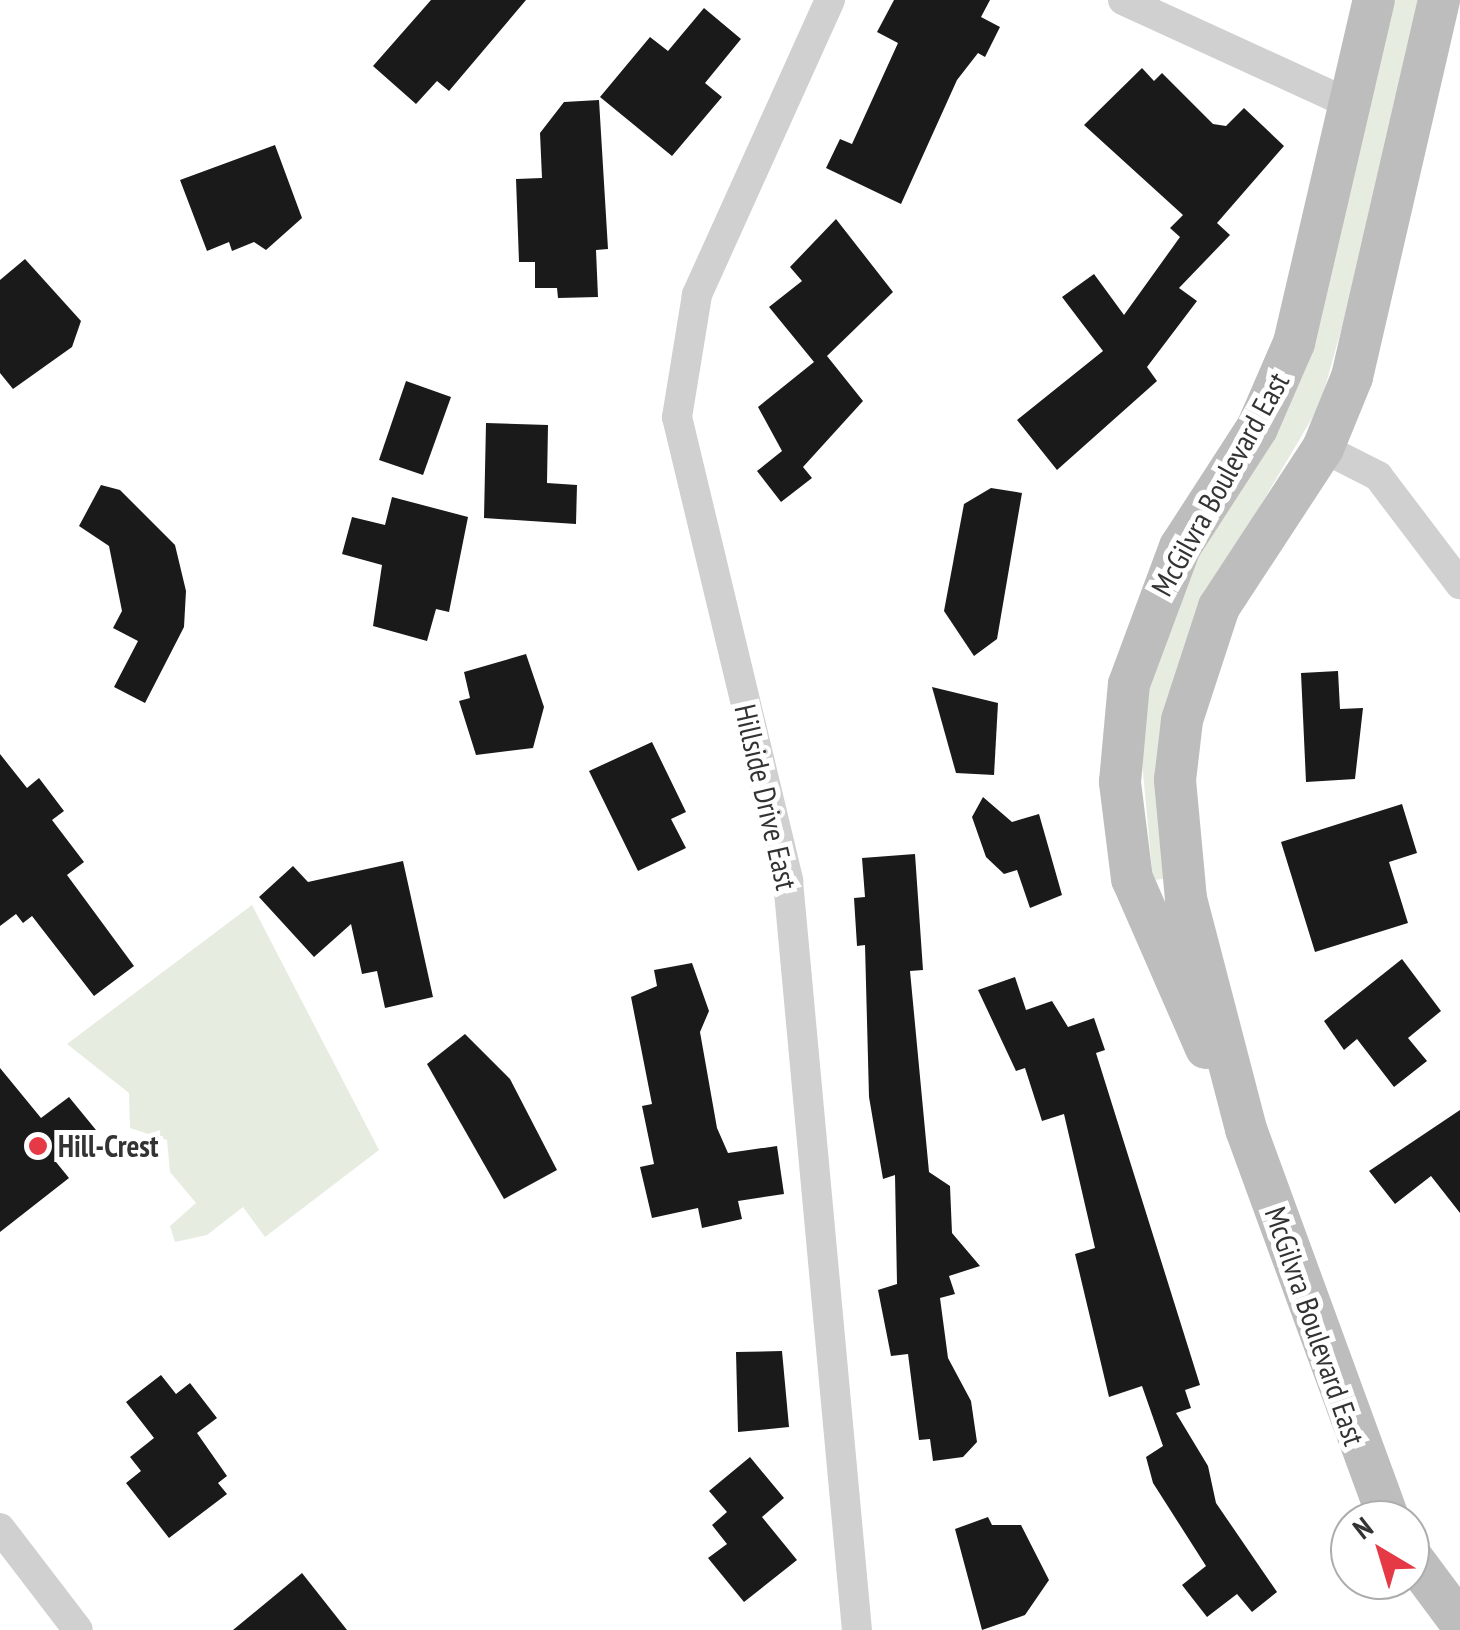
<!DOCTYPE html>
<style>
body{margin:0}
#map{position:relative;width:1460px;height:1630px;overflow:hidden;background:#fff;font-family:"PT Sans Narrow",sans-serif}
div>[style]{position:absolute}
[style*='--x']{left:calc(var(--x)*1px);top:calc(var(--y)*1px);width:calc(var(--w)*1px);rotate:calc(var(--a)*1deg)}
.green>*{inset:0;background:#e6ecdf}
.building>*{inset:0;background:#1a1a1a}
.street>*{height:30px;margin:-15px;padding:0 15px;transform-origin:15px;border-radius:15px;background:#d0d0d0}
.secondary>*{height:42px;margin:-21px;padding:0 21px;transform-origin:21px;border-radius:21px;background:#bdbdbd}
.dots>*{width:28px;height:28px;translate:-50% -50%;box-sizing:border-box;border:5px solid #fff;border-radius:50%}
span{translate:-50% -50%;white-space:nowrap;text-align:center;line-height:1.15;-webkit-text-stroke:10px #fff;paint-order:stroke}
.street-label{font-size:30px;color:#333}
.poi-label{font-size:30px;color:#333;font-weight:700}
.left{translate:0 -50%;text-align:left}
.north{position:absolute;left:1330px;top:1500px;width:100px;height:100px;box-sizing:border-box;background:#fff;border:2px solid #adadad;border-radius:50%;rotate:322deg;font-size:28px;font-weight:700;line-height:40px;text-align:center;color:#333}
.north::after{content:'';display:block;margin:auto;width:35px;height:45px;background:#e63946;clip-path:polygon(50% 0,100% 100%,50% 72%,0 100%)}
</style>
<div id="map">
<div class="green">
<div style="clip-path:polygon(1391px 0,1421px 0,1363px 252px,1320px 405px,1212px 587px,1163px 879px,1153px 880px,1139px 730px,1168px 614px,1217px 521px)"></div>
<div style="clip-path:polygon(252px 905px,379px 1150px,265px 1237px,243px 1207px,207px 1235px,175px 1242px,170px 1226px,196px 1203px,170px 1172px,167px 1140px,130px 1128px,129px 1093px,67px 1044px)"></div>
</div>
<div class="building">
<div style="clip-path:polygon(431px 0,526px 0,449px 91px,437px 81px,416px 104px,373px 66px)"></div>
<div style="clip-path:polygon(894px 0,990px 0,981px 17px,1000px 27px,985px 57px,978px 53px,957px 80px,901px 204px,826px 168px,840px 139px,852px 144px,898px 43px,877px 32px)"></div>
<div style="clip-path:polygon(704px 8px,741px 39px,705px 83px,722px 97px,672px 156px,600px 97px,650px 37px,668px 51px)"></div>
<div style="clip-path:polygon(1142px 68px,1154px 81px,1162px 73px,1213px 124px,1226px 126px,1244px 108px,1284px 146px,1217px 223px,1230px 235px,1179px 288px,1197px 301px,1147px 367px,1157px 381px,1057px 470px,1017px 420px,1103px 351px,1062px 297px,1094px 274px,1124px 315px,1180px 237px,1170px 228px,1183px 215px,1084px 125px)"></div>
<div style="clip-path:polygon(599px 100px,608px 249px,596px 250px,598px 297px,558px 298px,557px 288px,535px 288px,535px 262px,519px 262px,516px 179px,542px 178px,540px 133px,564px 102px)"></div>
<div style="clip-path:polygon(275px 145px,302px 218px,266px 250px,254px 242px,232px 251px,229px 242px,207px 251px,180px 180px)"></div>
<div style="clip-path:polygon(836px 219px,893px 292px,827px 356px,863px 401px,803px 467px,812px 478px,781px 502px,757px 471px,782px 451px,758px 407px,814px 362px,769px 307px,802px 281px,790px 267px)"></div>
<div style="clip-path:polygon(25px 259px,81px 321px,72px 347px,13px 389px,0 373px,0 280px)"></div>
<div style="clip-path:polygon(406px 381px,451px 397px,423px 475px,379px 460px)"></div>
<div style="clip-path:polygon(486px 423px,548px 425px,547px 483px,577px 485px,576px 524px,484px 518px)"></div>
<div style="clip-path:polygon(101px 485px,120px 490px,175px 545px,186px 591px,184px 627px,145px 703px,114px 687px,138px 641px,113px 628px,122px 611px,109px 546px,79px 526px)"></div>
<div style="clip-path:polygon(991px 488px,1022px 493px,997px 639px,974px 656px,944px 611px,964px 504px)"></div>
<div style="clip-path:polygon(392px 497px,468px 517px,449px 612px,436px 609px,427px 641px,373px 626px,382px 565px,342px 554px,352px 517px,385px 525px)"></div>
<div style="clip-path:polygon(526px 654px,544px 707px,533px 748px,476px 755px,459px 701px,470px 698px,464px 672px)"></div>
<div style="clip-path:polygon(1338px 671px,1340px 709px,1363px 708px,1355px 779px,1306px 782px,1301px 673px)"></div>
<div style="clip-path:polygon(932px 687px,998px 703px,994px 775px,956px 773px)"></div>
<div style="clip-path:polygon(652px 742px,686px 812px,671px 819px,686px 848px,638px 871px,589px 771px)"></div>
<div style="clip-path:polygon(0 754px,27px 788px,39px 778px,64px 811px,52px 820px,84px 862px,67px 875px,134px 966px,94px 996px,32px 916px,23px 923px,16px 914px,0 926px)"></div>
<div style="clip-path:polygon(983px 797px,1012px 822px,1039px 814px,1062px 895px,1030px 908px,1017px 870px,1004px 874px,986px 857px,972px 817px)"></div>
<div style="clip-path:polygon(1402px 804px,1417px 853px,1389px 862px,1408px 923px,1315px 952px,1281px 842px)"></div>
<div style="clip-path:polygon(915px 854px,923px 970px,910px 971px,929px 1172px,950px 1186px,952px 1233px,980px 1266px,949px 1276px,955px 1294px,940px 1298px,948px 1358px,971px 1401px,977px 1442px,963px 1457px,933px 1461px,930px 1439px,919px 1440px,908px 1354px,891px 1356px,878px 1290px,897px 1284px,895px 1175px,883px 1179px,869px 1097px,865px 945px,857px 946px,854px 898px,865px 897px,862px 858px)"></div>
<div style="clip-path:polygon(403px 861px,433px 997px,385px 1008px,377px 971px,362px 974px,351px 924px,314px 957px,259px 897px,293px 866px,308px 882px)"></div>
<div style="clip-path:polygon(1402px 959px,1441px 1011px,1408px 1038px,1427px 1061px,1394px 1087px,1357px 1039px,1344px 1050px,1324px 1021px)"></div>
<div style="clip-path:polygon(692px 963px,709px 1011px,700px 1032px,717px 1128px,728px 1153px,777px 1146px,784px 1194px,738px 1201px,742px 1219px,702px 1228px,698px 1208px,652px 1218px,640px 1167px,654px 1164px,642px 1106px,652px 1104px,631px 997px,657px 986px,654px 970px)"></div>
<div style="clip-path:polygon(1015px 977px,1026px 1010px,1052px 1001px,1068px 1027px,1094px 1018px,1105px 1050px,1096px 1053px,1200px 1385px,1185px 1390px,1191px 1408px,1176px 1413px,1208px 1466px,1216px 1503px,1277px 1592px,1252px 1612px,1237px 1594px,1207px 1617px,1182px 1585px,1206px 1566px,1153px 1483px,1146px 1457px,1163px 1446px,1142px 1386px,1109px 1397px,1075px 1254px,1095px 1248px,1064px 1114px,1042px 1121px,1025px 1068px,1016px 1071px,978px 990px)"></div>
<div style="clip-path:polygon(465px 1034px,510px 1079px,557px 1170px,504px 1199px,427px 1064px)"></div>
<div style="clip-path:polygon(0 1068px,41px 1118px,69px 1097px,96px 1130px,56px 1162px,69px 1178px,0 1232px)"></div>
<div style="clip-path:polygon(1460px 1110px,1460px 1213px,1431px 1176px,1395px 1204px,1369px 1171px)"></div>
<div style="clip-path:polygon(782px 1351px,789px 1427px,738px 1432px,736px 1352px)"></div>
<div style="clip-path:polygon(161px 1375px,176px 1394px,190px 1383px,217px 1418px,197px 1433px,227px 1476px,218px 1483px,227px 1494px,169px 1538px,126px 1483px,141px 1471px,130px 1457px,154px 1438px,126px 1402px)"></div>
<div style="clip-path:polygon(750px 1457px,784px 1498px,762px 1517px,797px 1560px,744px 1602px,708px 1558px,727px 1544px,712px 1525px,727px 1512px,709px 1491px)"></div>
<div style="clip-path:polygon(988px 1517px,992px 1525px,1021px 1525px,1049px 1580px,1025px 1615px,982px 1630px,955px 1529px)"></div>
<div style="clip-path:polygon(302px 1573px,347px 1630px,233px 1630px)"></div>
</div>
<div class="street">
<div style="--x:830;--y:0;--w:324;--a:114.3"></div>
<div style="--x:697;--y:295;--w:124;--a:99.3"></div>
<div style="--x:677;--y:417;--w:477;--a:76.5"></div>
<div style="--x:788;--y:881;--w:752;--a:84.74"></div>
<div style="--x:1123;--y:0;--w:250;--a:24.6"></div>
<div style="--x:1323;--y:448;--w:62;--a:27"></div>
<div style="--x:1378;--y:476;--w:136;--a:52.8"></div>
<div style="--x:0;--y:1528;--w:128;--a:52.6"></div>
</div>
<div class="secondary">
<div style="--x:1206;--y:1048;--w:184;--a:-113.6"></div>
<div style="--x:1132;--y:879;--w:98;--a:-97.1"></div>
<div style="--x:1120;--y:782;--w:98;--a:-84.8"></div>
<div style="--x:1129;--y:684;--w:146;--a:-69.6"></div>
<div style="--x:1180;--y:547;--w:142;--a:-57.1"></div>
<div style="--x:1257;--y:428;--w:93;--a:-66.5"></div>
<div style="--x:1294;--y:343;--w:352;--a:-76.9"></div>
<div style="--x:1389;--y:1520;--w:416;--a:-110.1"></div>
<div style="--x:1246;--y:1129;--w:238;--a:-104.6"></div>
<div style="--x:1186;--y:899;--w:120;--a:-95.3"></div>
<div style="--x:1175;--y:780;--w:60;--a:-83.3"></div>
<div style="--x:1182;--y:720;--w:119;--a:-71.9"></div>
<div style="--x:1219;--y:607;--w:190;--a:-56.8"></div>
<div style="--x:1323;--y:448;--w:77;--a:-67.8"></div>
<div style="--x:1352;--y:377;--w:387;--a:-77"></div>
<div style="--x:1410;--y:1555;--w:84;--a:53.3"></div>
</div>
<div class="dots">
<div style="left:38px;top:1146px;background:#e63946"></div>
</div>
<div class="street-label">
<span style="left:1220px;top:484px;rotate:-61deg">McGilvra Boulevard East</span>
<span style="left:766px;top:797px;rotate:77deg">Hillside Drive East</span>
<span style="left:1315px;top:1326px;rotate:71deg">McGilvra Boulevard East</span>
</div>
<div class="poi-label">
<span class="left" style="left:58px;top:1146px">Hill-Crest</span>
</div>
<div class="north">N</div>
</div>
